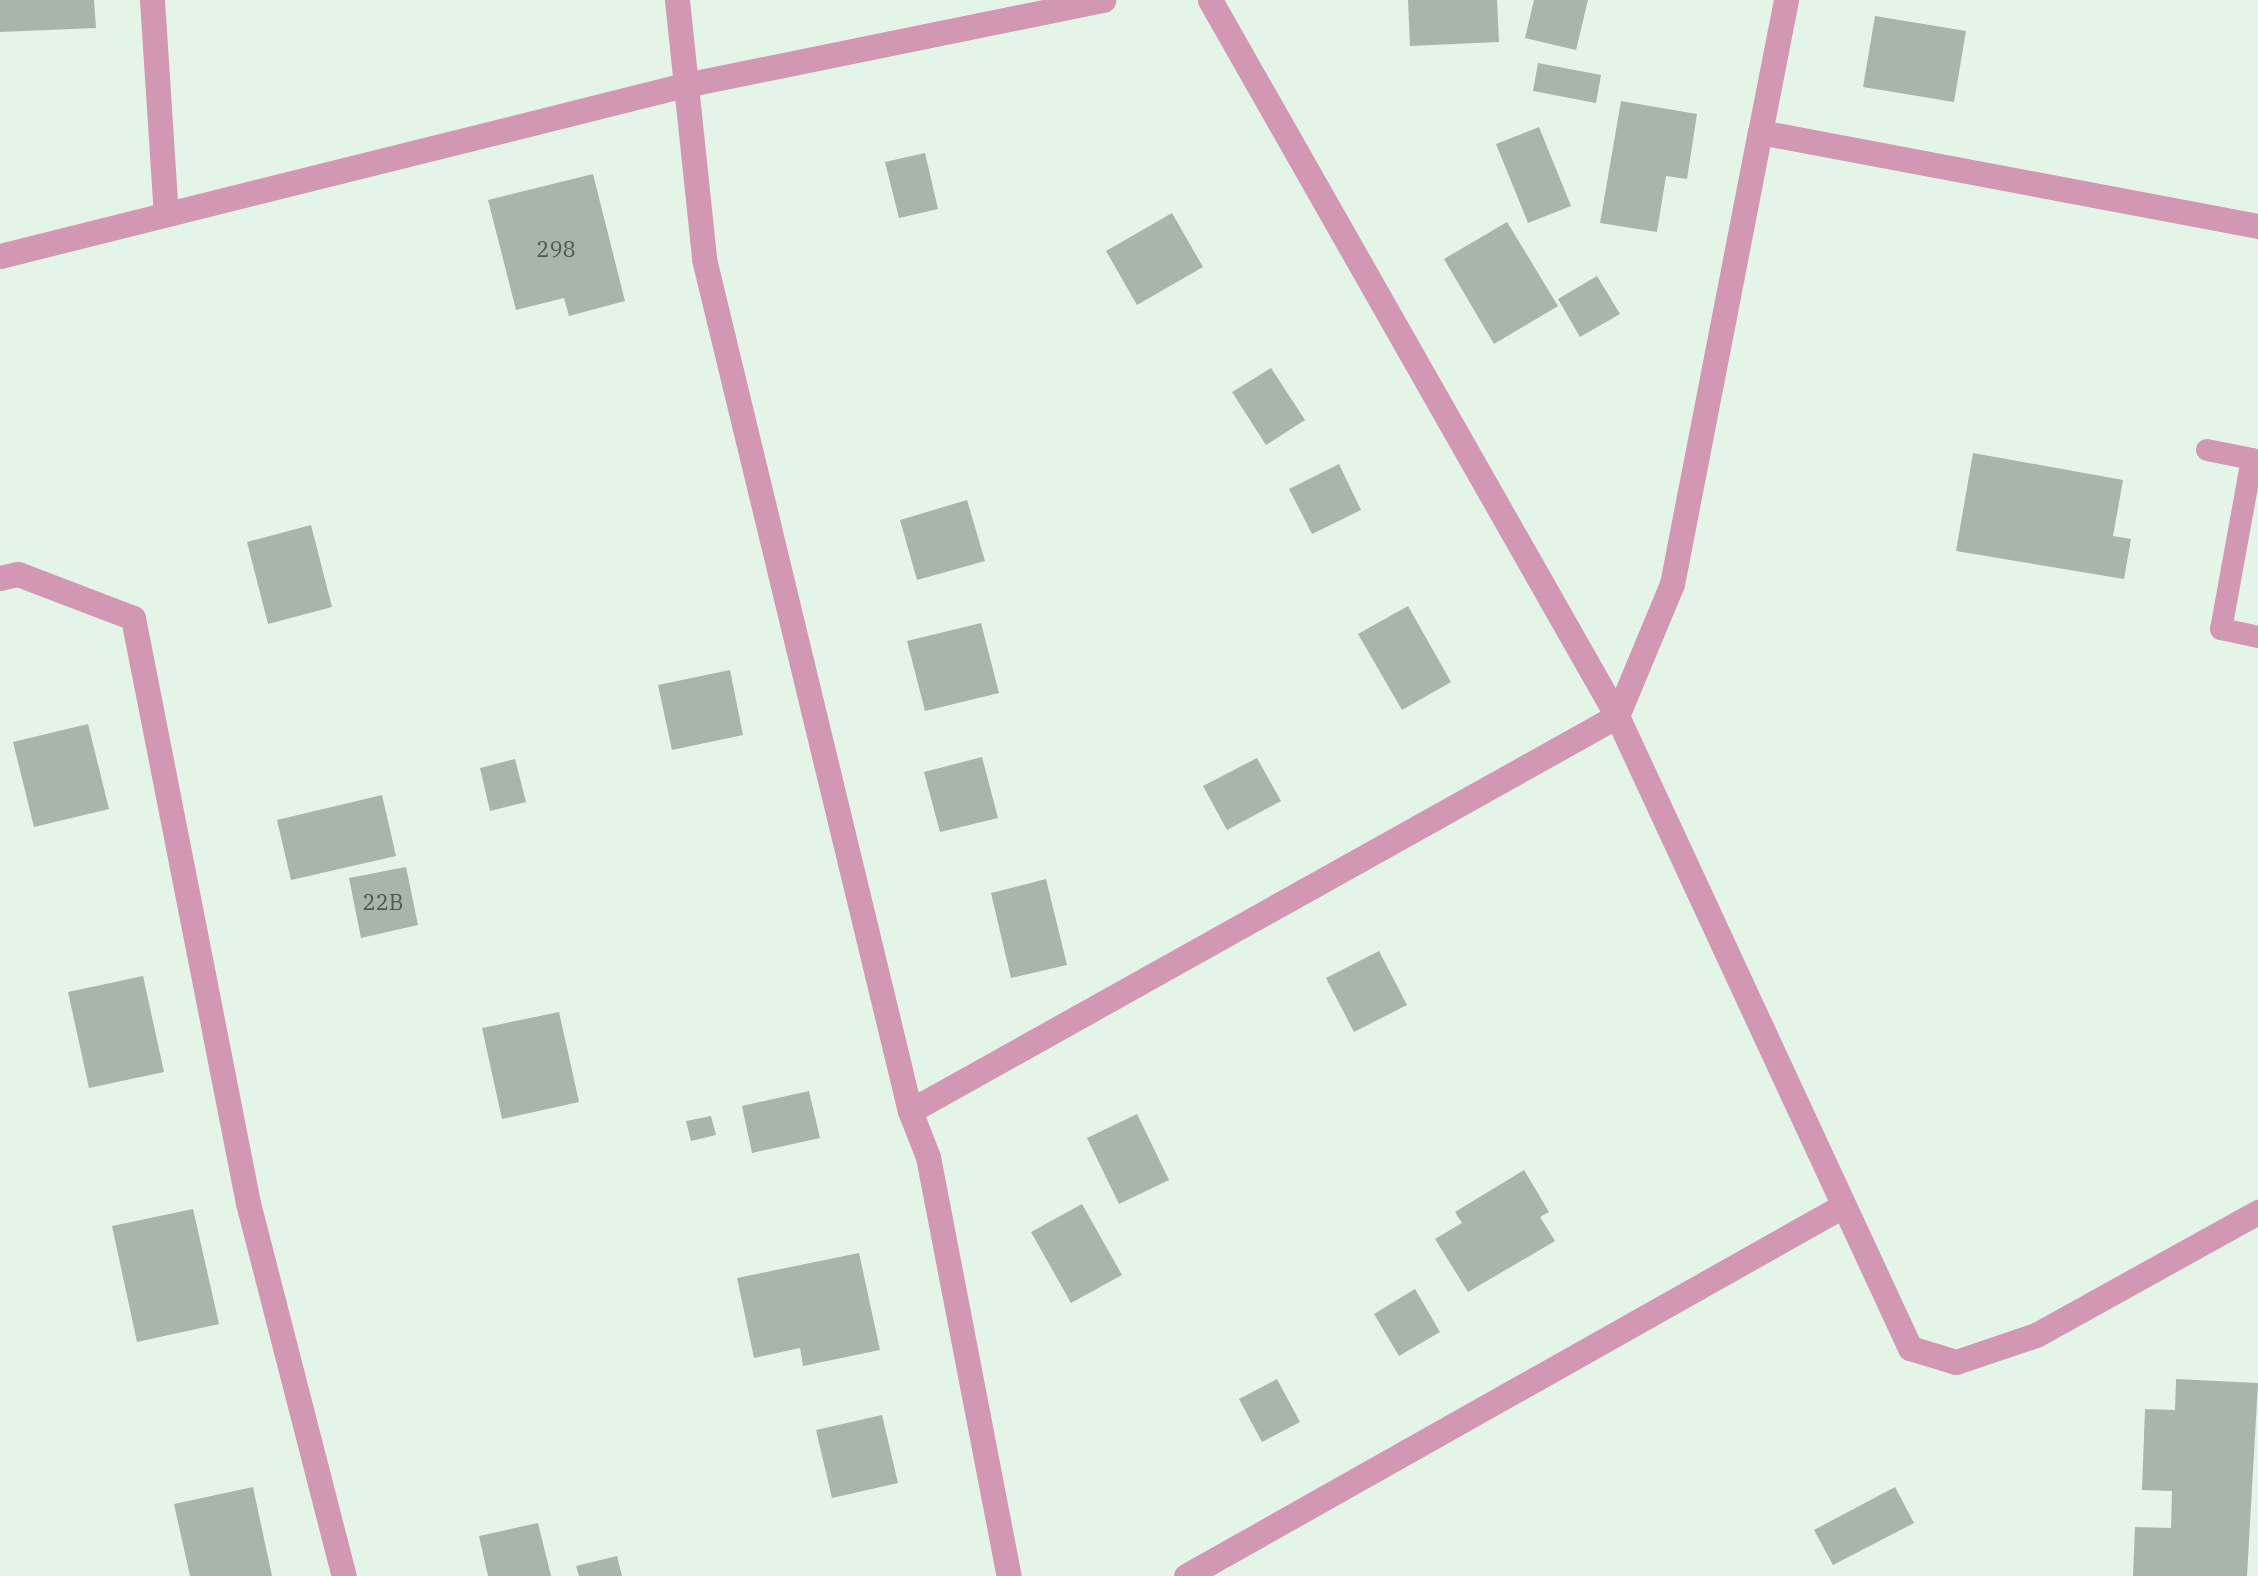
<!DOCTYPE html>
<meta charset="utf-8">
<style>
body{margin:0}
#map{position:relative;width:2258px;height:1576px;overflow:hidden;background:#e4f5e8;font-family:"IBM Plex Serif",serif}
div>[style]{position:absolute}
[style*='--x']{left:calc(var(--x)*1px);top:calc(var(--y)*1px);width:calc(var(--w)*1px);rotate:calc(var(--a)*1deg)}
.building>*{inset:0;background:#a6b6aa}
.lane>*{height:22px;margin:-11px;padding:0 11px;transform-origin:11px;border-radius:11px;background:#d297b3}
.street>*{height:25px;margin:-12.5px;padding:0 12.5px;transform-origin:12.5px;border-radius:12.5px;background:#d297b3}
span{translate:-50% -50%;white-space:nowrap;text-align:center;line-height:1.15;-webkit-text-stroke:9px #e4f5e8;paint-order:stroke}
.number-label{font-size:22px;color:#4f5852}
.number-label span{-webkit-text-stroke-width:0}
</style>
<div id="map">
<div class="building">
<div style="clip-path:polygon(0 0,94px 0,96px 28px,0 32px)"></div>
<div style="clip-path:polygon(1408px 0,1497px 0,1499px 42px,1410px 46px)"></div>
<div style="clip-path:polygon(1534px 0,1588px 0,1576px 50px,1525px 38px)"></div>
<div style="clip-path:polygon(1875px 16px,1966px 31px,1954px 102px,1863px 87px)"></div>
<div style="clip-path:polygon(1538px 63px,1601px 75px,1596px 103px,1533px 91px)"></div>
<div style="clip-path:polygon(1621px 101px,1697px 114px,1687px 179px,1666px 176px,1657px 232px,1600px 223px)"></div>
<div style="clip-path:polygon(1539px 127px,1571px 206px,1528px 223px,1496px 144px)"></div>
<div style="clip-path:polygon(925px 153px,938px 209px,899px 218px,885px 162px)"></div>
<div style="clip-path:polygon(593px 174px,625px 301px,569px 316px,564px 298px,516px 310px,488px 200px)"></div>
<div style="clip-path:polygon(1172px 213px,1203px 267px,1137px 305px,1106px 251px)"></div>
<div style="clip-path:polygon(1507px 222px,1558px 306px,1494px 344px,1444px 259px)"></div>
<div style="clip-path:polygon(1597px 276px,1620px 314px,1580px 337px,1558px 299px)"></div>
<div style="clip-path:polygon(1271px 368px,1305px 420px,1266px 445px,1232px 392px)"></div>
<div style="clip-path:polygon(1973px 453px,2123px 480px,2113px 536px,2131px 539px,2124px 579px,1956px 551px)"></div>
<div style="clip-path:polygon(1339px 464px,1361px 510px,1312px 534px,1289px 489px)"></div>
<div style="clip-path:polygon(967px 500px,985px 561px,917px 580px,900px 520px)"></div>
<div style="clip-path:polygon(311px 525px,332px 607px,268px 624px,247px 542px)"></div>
<div style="clip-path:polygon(1408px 606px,1451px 682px,1402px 710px,1358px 634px)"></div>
<div style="clip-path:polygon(981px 623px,999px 693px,925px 711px,907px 641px)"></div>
<div style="clip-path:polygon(730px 670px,743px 735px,672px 750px,658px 685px)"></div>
<div style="clip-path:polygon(88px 724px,109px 809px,34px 827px,13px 742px)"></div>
<div style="clip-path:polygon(982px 757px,998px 818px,940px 832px,924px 772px)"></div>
<div style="clip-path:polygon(1257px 758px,1281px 801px,1227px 830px,1203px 786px)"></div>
<div style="clip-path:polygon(515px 759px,526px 802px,490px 811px,480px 768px)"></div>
<div style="clip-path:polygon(382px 795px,396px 856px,291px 880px,277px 820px)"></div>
<div style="clip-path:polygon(406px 867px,418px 925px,361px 938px,349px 878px)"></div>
<div style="clip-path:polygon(1046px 879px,1067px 965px,1011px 978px,991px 893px)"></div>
<div style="clip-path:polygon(1379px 951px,1407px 1005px,1354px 1032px,1326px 978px)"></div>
<div style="clip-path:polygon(143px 976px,164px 1072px,89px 1088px,68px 992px)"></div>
<div style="clip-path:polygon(559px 1012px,579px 1102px,502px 1119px,482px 1028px)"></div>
<div style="clip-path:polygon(809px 1091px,820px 1138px,752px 1153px,742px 1106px)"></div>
<div style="clip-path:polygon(1137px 1114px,1169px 1180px,1119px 1204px,1087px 1138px)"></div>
<div style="clip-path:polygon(711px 1116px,716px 1135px,691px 1141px,686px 1121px)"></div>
<div style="clip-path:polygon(1524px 1170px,1549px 1212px,1540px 1217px,1555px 1241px,1468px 1292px,1435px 1239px,1462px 1223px,1455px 1212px)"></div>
<div style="clip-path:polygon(1082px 1204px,1122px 1275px,1071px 1303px,1031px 1232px)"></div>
<div style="clip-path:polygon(193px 1209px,219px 1324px,137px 1342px,112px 1226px)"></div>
<div style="clip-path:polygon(859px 1253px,880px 1350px,803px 1366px,800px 1348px,754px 1358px,737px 1278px)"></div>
<div style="clip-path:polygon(1415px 1289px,1440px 1332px,1399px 1356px,1374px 1314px)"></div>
<div style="clip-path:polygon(1277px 1379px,1300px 1422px,1262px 1442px,1239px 1399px)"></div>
<div style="clip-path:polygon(2176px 1379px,2258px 1383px,2247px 1576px,2133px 1576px,2135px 1527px,2171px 1528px,2172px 1491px,2142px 1490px,2145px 1409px,2175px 1410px)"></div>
<div style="clip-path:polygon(882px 1415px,898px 1483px,832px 1498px,816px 1430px)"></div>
<div style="clip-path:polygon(253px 1487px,272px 1576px,190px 1576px,174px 1504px)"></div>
<div style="clip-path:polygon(1895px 1487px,1914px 1523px,1833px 1565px,1814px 1530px)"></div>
<div style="clip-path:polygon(538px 1523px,551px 1576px,488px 1576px,479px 1536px)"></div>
<div style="clip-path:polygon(617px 1556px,622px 1576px,579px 1576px,576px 1566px)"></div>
</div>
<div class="lane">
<div style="--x:2207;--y:450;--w:46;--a:11.3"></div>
<div style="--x:2252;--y:459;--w:173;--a:100.3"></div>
<div style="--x:2221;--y:629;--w:38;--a:12"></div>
</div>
<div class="street">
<div style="--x:152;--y:0;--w:214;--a:86.3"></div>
<div style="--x:677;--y:0;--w:260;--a:84"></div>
<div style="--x:704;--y:259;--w:877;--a:76.41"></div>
<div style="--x:910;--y:1111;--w:49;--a:68.6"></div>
<div style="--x:928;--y:1157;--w:427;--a:79.1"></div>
<div style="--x:1210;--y:0;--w:824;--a:60.38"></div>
<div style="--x:1617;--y:716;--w:697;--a:65.13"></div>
<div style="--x:1910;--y:1348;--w:48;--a:16.9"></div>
<div style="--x:1956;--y:1362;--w:84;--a:-18.6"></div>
<div style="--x:2036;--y:1335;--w:254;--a:-29"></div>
<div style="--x:1786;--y:0;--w:135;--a:101.1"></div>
<div style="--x:1760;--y:132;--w:507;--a:10.69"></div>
<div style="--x:0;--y:256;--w:706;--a:-14.02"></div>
<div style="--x:685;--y:85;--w:427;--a:-11.5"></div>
<div style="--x:0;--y:578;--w:18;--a:-13"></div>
<div style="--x:18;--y:574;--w:123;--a:20.9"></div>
<div style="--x:133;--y:618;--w:596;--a:78.88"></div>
<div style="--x:248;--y:1203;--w:385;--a:75.6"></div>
<div style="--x:910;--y:1111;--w:810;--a:-29.19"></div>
<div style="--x:1617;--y:716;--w:143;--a:-67.4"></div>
<div style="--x:1672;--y:584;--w:460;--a:-79"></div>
<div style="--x:1186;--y:1576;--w:752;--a:-29.4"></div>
</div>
<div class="number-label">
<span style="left:556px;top:249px">298</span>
<span style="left:383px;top:902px">22В</span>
</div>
</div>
